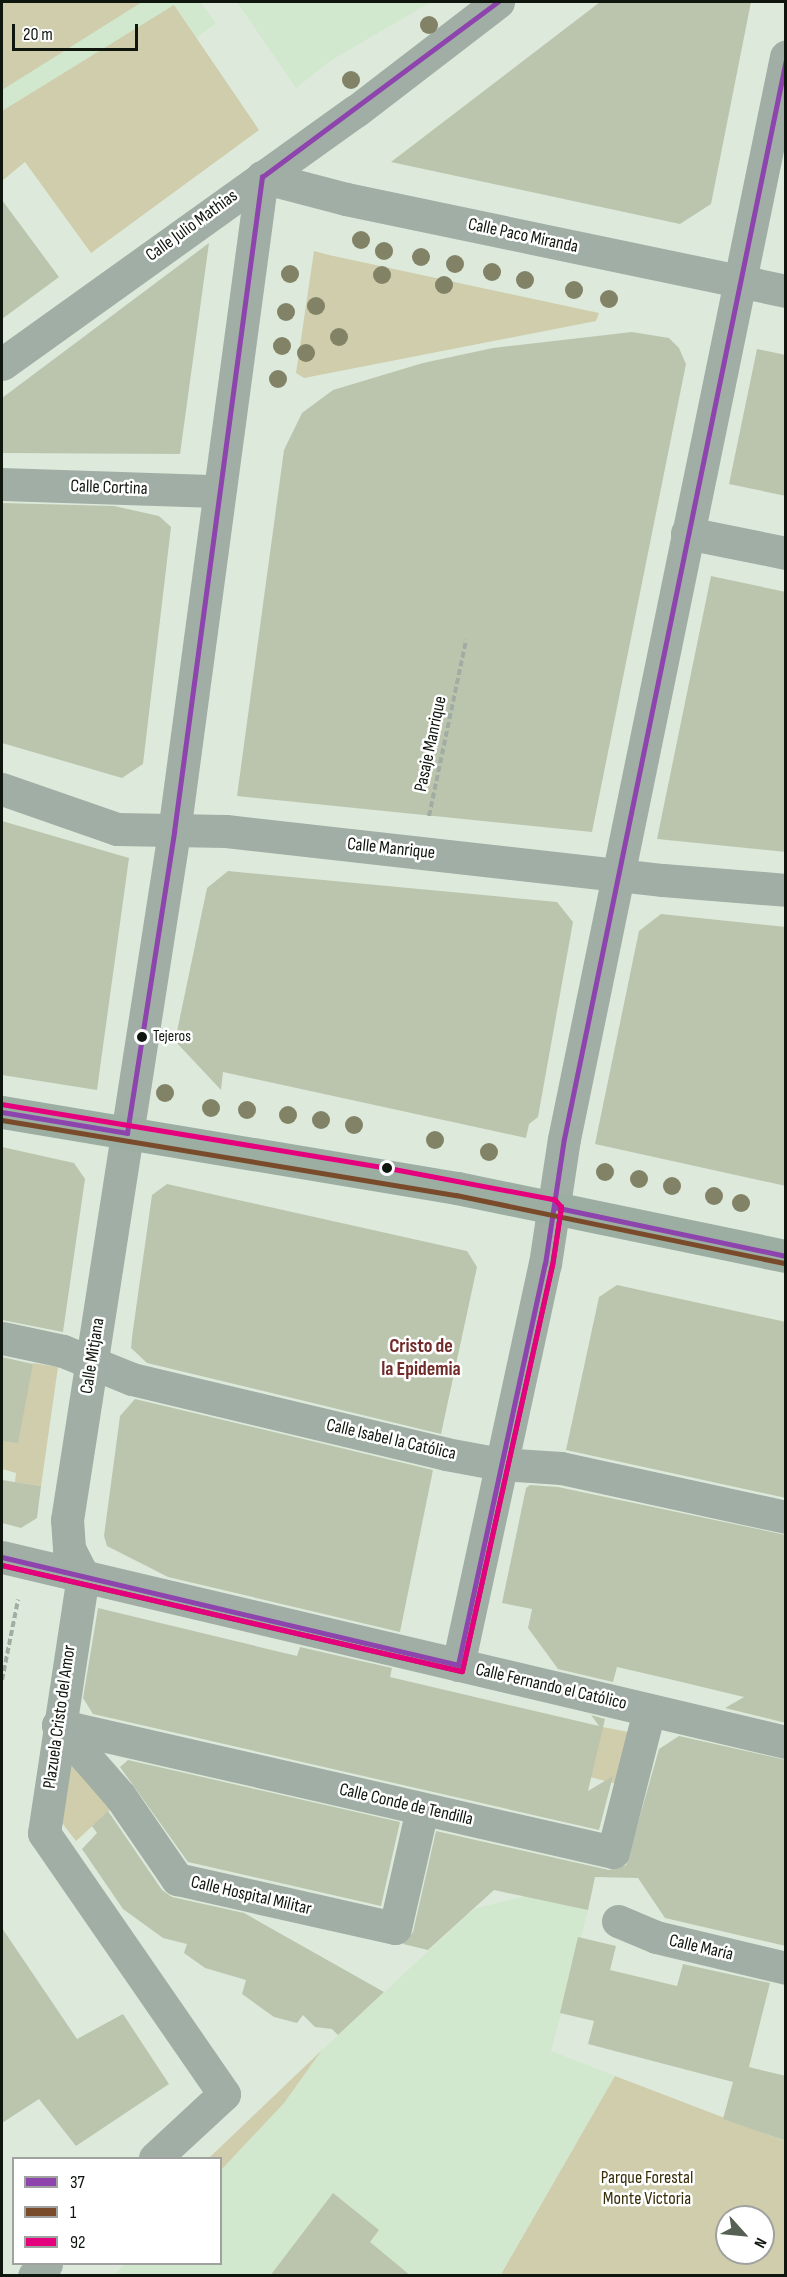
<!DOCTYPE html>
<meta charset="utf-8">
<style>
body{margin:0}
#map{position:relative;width:787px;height:2277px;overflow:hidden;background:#ddeadb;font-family:"Sofia Sans Condensed",sans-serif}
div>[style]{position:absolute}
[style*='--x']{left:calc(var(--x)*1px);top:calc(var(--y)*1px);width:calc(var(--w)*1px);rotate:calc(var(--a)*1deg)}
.built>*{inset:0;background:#d1e7ce}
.green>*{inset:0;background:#cfcdab}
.building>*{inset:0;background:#bbc5ae}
.path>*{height:4px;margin-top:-2px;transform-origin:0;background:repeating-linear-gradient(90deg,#a1aca3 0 6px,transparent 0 9px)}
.minor>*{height:33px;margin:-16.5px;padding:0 16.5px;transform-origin:16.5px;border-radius:16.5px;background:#a0aea5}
.major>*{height:33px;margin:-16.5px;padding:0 16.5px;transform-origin:16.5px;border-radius:16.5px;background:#9caea2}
.bus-1>*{height:4.5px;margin:-2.25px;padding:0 2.25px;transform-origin:2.25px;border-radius:2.25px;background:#8e44ad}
.bus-2>*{height:4.5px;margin:-2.25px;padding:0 2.25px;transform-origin:2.25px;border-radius:2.25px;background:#7a4b2a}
.bus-3>*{height:4.5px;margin:-2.25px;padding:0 2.25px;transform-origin:2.25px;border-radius:2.25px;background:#e5007d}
.trees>*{width:18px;height:18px;margin:-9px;border-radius:50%;background:#828266}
.dots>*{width:16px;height:16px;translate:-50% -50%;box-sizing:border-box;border:3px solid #fff;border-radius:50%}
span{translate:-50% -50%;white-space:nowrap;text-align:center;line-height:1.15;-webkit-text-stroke:5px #fff;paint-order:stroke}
.bus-label{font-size:16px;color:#0e160d}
.left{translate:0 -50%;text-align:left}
.street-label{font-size:18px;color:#0e160d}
.park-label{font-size:18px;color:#372d06}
.neighbourhood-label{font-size:20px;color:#712b29;font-weight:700}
.frame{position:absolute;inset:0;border:3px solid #0e160d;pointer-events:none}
.legend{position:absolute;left:12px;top:2157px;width:210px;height:108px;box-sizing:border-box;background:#fff;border:2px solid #9fa29e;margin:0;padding:8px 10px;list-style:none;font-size:18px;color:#0e160d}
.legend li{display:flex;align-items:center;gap:12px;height:30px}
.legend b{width:30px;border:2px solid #9fa29e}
.north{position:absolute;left:715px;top:2205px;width:60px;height:60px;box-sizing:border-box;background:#fff;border:2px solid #9fa29e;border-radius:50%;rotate:117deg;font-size:16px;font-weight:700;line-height:24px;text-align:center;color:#0e160d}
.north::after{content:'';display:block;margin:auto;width:21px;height:27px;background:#566055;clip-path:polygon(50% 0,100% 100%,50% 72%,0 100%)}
.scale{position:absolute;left:12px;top:24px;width:126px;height:27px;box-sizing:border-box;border:3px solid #0e160d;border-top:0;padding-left:8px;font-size:18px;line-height:21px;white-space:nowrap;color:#0e160d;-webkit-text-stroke:4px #fff;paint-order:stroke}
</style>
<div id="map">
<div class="built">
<div style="clip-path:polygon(2px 2px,200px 2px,216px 23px,195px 39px,174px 6px,2px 111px)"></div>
<div style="clip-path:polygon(237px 2px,431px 2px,330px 61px,296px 88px)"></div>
<div style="clip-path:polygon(531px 1895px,588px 1910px,551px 2051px,615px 2076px,500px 2275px,113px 2276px,125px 2264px,220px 2264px,221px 2170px,284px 2103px,322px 2050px,465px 1917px,476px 1908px)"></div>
</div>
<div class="green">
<div style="clip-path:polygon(2px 2px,142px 2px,2px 90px)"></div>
<div style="clip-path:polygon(174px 5px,259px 130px,91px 253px,25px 162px,2px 181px,2px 111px)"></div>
<div style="clip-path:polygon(314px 251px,329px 255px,599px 313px,596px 321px,304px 378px,296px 373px)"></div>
<div style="clip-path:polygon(33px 1363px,58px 1367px,41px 1486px,15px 1482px,16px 1473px,2px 1469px,2px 1382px,28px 1387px)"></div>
<div style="clip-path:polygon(603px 1727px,628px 1732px,617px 1784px,567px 1771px)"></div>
<div style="clip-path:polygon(67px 1756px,113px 1807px,76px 1841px,55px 1814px)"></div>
<div style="clip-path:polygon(322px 2050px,284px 2103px,221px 2170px,220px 2158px,209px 2158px)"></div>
<div style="clip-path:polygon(evenodd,615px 2076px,785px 2141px,785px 2275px,500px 2276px,615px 2076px,727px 2217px,763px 2217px,763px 2253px,727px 2253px,727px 2217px)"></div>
</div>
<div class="building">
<div style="clip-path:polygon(600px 2px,751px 2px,711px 204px,680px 224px,391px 162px)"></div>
<div style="clip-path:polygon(2px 200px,59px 277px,2px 319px)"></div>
<div style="clip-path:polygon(209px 243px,180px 454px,2px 453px,2px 398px)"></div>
<div style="clip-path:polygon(632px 332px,669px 338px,679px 348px,686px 364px,592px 832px,237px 796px,284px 450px,302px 413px,333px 390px,423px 363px,493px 348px)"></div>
<div style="clip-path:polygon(757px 349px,786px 355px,786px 496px,729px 484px)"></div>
<div style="clip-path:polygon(2px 503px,114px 506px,159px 516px,171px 527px,143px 764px,122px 778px,2px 743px)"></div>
<div style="clip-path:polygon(711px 576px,786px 592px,786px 852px,657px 839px)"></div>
<div style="clip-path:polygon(2px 821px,129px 858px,97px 1090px,2px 1075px)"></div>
<div style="clip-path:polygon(228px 871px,557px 902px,573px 922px,538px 1117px,529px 1124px,526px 1138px,223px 1072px,221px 1090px,175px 1041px,207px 888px)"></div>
<div style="clip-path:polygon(661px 914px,786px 927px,786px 1186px,595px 1144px,639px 931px)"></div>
<div style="clip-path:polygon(2px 1147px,74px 1163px,85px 1179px,63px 1332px,2px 1320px)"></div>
<div style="clip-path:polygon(167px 1184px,467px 1251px,477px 1267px,441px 1434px,147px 1363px,131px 1348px,132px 1337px,152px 1195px)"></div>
<div style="clip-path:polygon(617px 1285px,786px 1322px,786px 1498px,566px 1450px,599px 1297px)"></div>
<div style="clip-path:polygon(2px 1357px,33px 1364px,18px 1443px,2px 1441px)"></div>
<div style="clip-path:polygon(135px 1399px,433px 1470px,400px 1632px,168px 1577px,107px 1546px,104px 1536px,120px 1416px)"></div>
<div style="clip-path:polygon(2px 1480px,41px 1486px,37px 1518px,21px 1528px,2px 1523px)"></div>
<div style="clip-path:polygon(530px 1485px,558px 1487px,786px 1535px,786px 1723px,725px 1708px,744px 1697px,669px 1679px,617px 1667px,613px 1682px,558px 1669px,528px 1628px,532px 1609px,502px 1603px,526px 1488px)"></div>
<div style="clip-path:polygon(98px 1608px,297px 1656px,300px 1647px,392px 1668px,390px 1677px,599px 1726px,591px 1715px,605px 1719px,588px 1791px,613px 1776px,599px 1830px,93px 1714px,83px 1698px)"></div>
<div style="clip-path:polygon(679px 1736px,786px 1760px,786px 1946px,665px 1918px,638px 1878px,595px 1877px,588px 1910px,494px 1890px,428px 1950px,403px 1944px,413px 1932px,436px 1831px,609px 1870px,626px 1865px,659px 1749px)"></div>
<div style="clip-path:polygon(128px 1760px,400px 1822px,381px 1906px,188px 1862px,120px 1767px)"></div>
<div style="clip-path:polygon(108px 1811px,162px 1890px,172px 1897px,244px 1913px,384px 1992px,338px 2035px,332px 2029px,315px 2027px,303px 2015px,297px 2023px,274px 2017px,242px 1994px,246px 1980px,205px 1968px,184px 1953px,187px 1944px,163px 1938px,123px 1909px,82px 1849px,97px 1833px,92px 1826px)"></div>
<div style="clip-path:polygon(2px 1928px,77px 2039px,123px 2014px,169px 2084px,76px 2146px,39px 2099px,2px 2123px)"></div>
<div style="clip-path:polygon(578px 1937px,616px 1946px,610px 1970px,677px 1986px,683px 1964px,770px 1983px,749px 2067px,786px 2076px,786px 2141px,723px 2119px,733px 2082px,588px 2044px,594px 2021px,560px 2013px)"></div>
<div style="clip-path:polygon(333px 2193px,379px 2230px,370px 2242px,411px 2276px,270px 2276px)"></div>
</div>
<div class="path">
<div style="--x:429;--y:816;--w:180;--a:-78.1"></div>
<div style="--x:2;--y:1680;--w:82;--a:-78.7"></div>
</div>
<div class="minor">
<div style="--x:262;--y:177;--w:87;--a:14.7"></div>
<div style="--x:346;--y:199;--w:450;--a:11.8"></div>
<div style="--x:2;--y:364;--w:435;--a:-35.6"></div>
<div style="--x:356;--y:111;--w:179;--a:-37.5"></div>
<div style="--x:2;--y:484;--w:215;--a:1.9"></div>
<div style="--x:687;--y:533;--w:101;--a:11.4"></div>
<div style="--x:2;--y:789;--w:122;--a:19.2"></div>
<div style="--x:117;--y:829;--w:109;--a:1.1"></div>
<div style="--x:226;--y:831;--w:440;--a:6.4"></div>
<div style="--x:663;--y:880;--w:123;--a:4.6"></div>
<div style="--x:2;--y:1338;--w:62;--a:12"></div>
<div style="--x:63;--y:1351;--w:74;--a:22.1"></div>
<div style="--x:132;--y:1379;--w:323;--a:13.4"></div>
<div style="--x:446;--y:1454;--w:55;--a:10.5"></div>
<div style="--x:500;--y:1464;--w:61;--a:3.8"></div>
<div style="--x:561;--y:1468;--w:230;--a:12.3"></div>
<div style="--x:2;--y:1557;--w:806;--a:13.28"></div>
<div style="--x:458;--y:1665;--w:410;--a:-77.8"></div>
<div style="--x:545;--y:1264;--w:126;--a:-81.4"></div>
<div style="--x:564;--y:1139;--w:1105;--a:-78.41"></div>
<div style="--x:58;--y:1725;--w:569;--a:12.89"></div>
<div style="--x:613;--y:1852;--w:146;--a:-75.7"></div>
<div style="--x:58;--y:1725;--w:94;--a:48.9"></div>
<div style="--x:120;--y:1796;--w:101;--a:55.5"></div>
<div style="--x:177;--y:1879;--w:223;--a:12.7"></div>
<div style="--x:395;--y:1928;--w:122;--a:-77.2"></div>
<div style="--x:618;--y:1921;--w:41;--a:22.8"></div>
<div style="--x:656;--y:1937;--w:134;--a:13.4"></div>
<div style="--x:155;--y:2158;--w:94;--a:-42.8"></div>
<div style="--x:224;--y:2094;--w:317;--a:-124.6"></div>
<div style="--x:44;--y:1833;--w:260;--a:-81.4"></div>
<div style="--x:83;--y:1576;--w:31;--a:-117"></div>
<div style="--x:69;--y:1548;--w:28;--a:-94"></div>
<div style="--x:67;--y:1520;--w:696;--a:-81.16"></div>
<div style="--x:174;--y:832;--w:661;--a:-82.35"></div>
<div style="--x:34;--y:2276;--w:17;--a:-45"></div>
</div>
<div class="major">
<div style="--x:2;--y:1112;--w:461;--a:9.5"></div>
<div style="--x:457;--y:1188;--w:336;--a:11.7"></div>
</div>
<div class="bus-1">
<div style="--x:2;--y:1112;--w:127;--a:9.5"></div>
<div style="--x:127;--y:1133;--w:305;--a:-81.1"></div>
<div style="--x:174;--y:832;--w:661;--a:-82.35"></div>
<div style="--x:262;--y:177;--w:294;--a:-36.6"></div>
<div style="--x:554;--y:1207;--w:237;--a:11.9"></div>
<div style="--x:2;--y:1557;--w:469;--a:13.3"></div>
<div style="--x:458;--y:1665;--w:410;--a:-77.8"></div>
<div style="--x:545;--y:1264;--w:126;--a:-81.4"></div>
<div style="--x:564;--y:1139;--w:1103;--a:-78.38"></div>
</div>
<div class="bus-2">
<div style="--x:2;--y:1120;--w:460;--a:9.4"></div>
<div style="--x:456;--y:1195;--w:335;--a:11.7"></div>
<div style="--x:2;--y:1565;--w:472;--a:13"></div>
<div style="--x:462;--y:1671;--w:415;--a:-77.5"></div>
<div style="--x:552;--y:1266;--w:59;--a:-81.2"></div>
</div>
<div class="bus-3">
<div style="--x:2;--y:1565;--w:472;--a:13"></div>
<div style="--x:462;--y:1671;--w:415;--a:-77.5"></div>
<div style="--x:552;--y:1266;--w:60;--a:-81.3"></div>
<div style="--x:561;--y:1207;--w:9;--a:-131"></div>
<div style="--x:555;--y:1200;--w:173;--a:-169.3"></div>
<div style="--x:385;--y:1168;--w:387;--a:-170.6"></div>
</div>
<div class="trees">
<div style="left:429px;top:25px"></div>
<div style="left:351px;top:80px"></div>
<div style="left:361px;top:240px"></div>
<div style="left:384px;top:251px"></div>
<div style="left:421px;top:257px"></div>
<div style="left:455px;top:264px"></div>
<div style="left:492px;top:272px"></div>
<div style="left:290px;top:274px"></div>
<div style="left:382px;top:275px"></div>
<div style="left:525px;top:280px"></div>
<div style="left:444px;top:285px"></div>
<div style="left:574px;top:290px"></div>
<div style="left:609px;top:299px"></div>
<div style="left:316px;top:306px"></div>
<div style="left:286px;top:312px"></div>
<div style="left:339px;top:337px"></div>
<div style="left:282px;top:346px"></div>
<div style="left:306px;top:353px"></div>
<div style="left:278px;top:379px"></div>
<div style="left:165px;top:1093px"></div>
<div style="left:211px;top:1108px"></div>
<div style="left:247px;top:1110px"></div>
<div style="left:288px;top:1115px"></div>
<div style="left:321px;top:1120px"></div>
<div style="left:354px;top:1125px"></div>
<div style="left:435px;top:1140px"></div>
<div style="left:489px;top:1152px"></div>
<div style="left:605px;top:1172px"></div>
<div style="left:639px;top:1179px"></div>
<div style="left:672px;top:1186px"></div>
<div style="left:714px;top:1196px"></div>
<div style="left:741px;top:1203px"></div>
</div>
<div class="dots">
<div style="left:142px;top:1037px;background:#0e160d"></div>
<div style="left:387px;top:1168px;background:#0e160d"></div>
</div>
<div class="bus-label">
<span class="left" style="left:153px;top:1037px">Tejeros</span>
</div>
<div class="street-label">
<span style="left:192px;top:226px;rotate:-36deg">Calle Julio Mathias</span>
<span style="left:523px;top:236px;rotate:12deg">Calle Paco Miranda</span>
<span style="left:109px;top:488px;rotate:2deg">Calle Cortina</span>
<span style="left:431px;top:744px;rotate:-78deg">Pasaje Manrique</span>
<span style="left:391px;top:849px;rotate:6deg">Calle Manrique</span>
<span style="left:93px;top:1356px;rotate:-81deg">Calle Mitjana</span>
<span style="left:391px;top:1440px;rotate:13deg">Calle Isabel la Católica</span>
<span style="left:551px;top:1687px;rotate:13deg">Calle Fernando el Católico</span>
<span style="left:60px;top:1717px;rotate:-82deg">Plazuela Cristo del Amor</span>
<span style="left:406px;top:1805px;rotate:13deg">Calle Conde de Tendilla</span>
<span style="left:251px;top:1896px;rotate:13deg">Calle Hospital Militar</span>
<span style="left:701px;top:1948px;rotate:13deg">Calle María</span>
</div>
<div class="park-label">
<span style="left:647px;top:2189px">Parque Forestal<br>Monte Victoria</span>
</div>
<div class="neighbourhood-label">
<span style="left:421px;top:1358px">Cristo de<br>la Epidemia</span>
</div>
<div class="frame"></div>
<ul class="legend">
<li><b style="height:8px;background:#8e44ad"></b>37</li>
<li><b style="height:8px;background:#7a4b2a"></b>1</li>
<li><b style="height:8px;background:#e5007d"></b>92</li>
</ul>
<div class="north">N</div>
<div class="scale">20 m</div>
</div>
